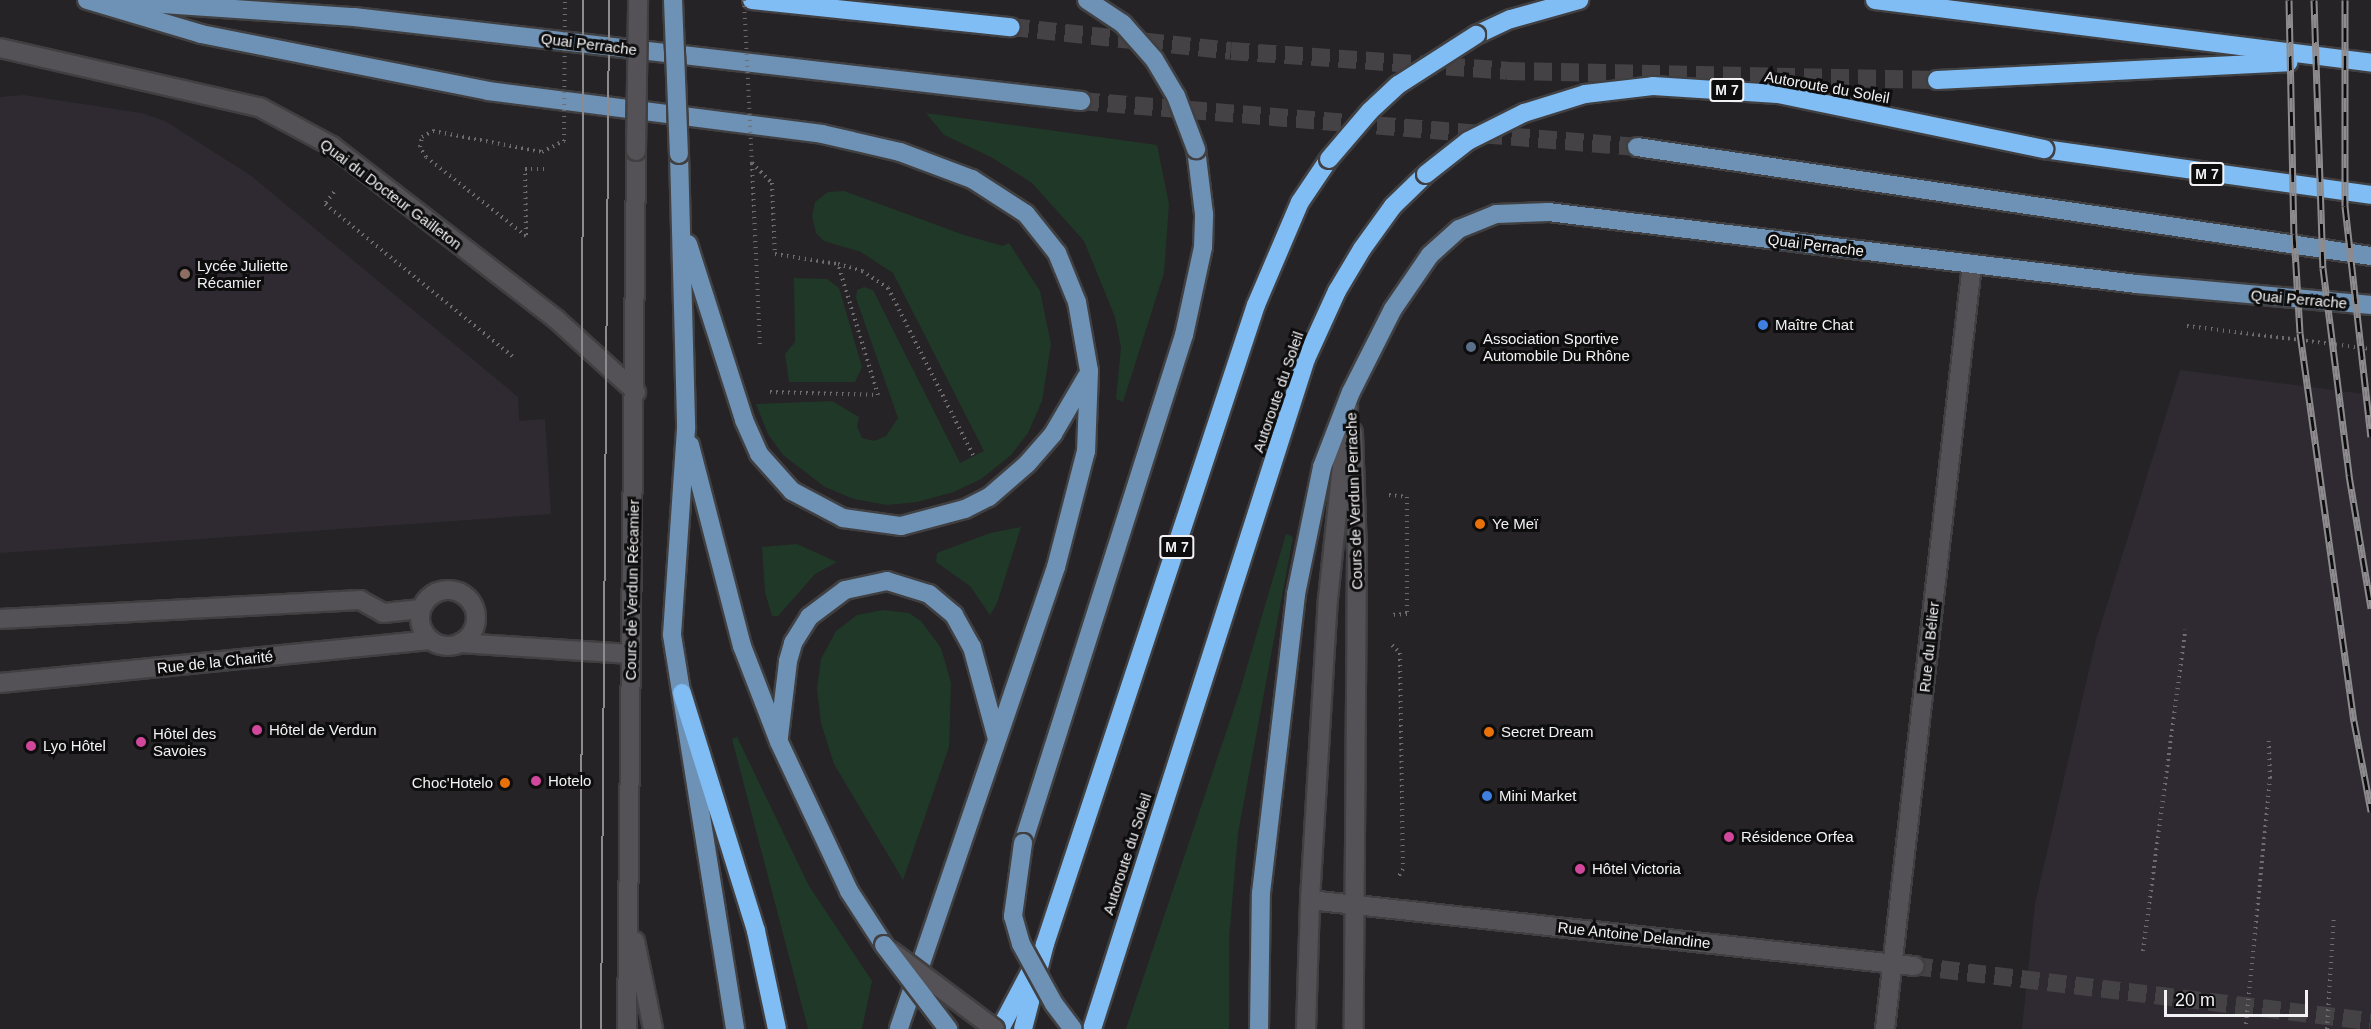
<!DOCTYPE html>
<meta charset="utf-8">
<style>
body{margin:0}
#map{position:relative;width:2371px;height:1029px;overflow:hidden;background:#252326;font-family:Arial,sans-serif}
div>[style]{position:absolute}
[style*='--x']{left:calc(var(--x)*1px);top:calc(var(--y)*1px);width:calc(var(--w)*1px);rotate:calc(var(--a)*1deg)}
.built>*{inset:0;background:#2f2a32}
.green>*{inset:0;background:#203827}
.pier>*{inset:0;background:#252326}
.minor-tunnel>*{height:18px;margin-top:-9px;transform-origin:0;background:repeating-linear-gradient(90deg,#444245 0 18px,transparent 0 27px)}
.major-tunnel>*{height:18px;margin-top:-9px;transform-origin:0;background:repeating-linear-gradient(90deg,#444245 0 18px,transparent 0 27px)}
.highway-tunnel>*{height:18px;margin-top:-9px;transform-origin:0;background:repeating-linear-gradient(90deg,#444245 0 18px,transparent 0 27px)}
.path>*{height:4px;margin-top:-2px;transform-origin:0;background:repeating-linear-gradient(90deg,#6e6c6f 0 1.5px,transparent 0 6px)}
.roads{filter:drop-shadow(2px 0 #403f41) drop-shadow(-2px 0 #403f41) drop-shadow(0 2px #403f41) drop-shadow(0 -2px #403f41)}
.minor>*{height:18px;margin:-9px;padding:0 9px;transform-origin:9px;border-radius:9px;background:#545256}
.minor>.ring{margin:-9px;padding:0;box-sizing:content-box;background:none;border:18px solid #545256;border-radius:50%}
.major>*{height:18px;margin:-9px;padding:0 9px;transform-origin:9px;border-radius:9px;background:#6e92b5}
.highway>*{height:18px;margin:-9px;padding:0 9px;transform-origin:9px;border-radius:9px;background:#80bdf4}
.tram>*{height:1.5px;margin:-0.75px;padding:0 0.75px;transform-origin:0.75px;border-radius:0.75px;background:#8d8b8e}
.rail>*{height:7px;margin-top:-3.5px;transform-origin:0;background:repeating-linear-gradient(90deg,#0e0d0e 0 14px,#8d8b8e 0 28px);box-sizing:border-box;border-block:2px solid #8d8b8e}
.path-bridge>*{height:4px;margin-top:-2px;transform-origin:0;background:repeating-linear-gradient(90deg,#6e6c6f 0 1.5px,transparent 0 6px)}
.bridges{filter:drop-shadow(2px 0 #403f41) drop-shadow(-2px 0 #403f41) drop-shadow(0 2px #403f41) drop-shadow(0 -2px #403f41)}
.minor-bridge>*{height:18px;margin:-9px;padding:0 9px;transform-origin:9px;border-radius:9px;background:#545256}
.major-bridge>*{height:18px;margin:-9px;padding:0 9px;transform-origin:9px;border-radius:9px;background:#6e92b5}
.highway-bridge>*{height:18px;margin:-9px;padding:0 9px;transform-origin:9px;border-radius:9px;background:#80bdf4}
.dots>*{width:16px;height:16px;translate:-50% -50%;box-sizing:border-box;border:3px solid #0e0d0e;border-radius:50%}
span{translate:-50% -50%;white-space:nowrap;text-align:center;line-height:1.15;-webkit-text-stroke:6px #0e0d0e;paint-order:stroke}
.shield-label span{padding:2px 4px;background:#0e0d0e;border:2px solid;border-radius:4px;-webkit-text-stroke-width:0}
.shield-label{font-size:14px;color:#f2f1f3;font-weight:700}
.street-label{font-size:15px;color:#f2f1f3}
.poi-label{font-size:15px;color:#f2f1f3}
.left{translate:0 -50%;text-align:left}
.right{translate:-100% -50%;text-align:right}
.scale{position:absolute;left:2164px;top:990px;width:144px;height:27px;box-sizing:border-box;border:3px solid #f2f1f3;border-top:0;padding-left:8px;font-size:18px;line-height:21px;white-space:nowrap;color:#f2f1f3;-webkit-text-stroke:4px #0e0d0e;paint-order:stroke}
</style>
<div id="map">
<div class="built">
<div style="clip-path:polygon(24px 95px,141px 113px,165px 121px,250px 175px,518px 397px,519px 421px,545px 419px,551px 514px,0 553px,0 97px)"></div>
<div style="clip-path:polygon(2180px 370px,2371px 395px,2371px 1029px,2022px 1029px,2035px 904px,2096px 640px)"></div>
</div>
<div class="green">
<div style="clip-path:polygon(926px 113px,1157px 145px,1169px 204px,1164px 273px,1123px 402px,1116px 399px,1121px 347px,1115px 317px,1084px 241px,1032px 183px,991px 157px,944px 135px)"></div>
<div style="clip-path:polygon(844px 191px,964px 235px,1003px 246px,1009px 243px,1040px 291px,1051px 344px,1042px 401px,1028px 433px,1011px 455px,981px 479px,954px 492px,917px 502px,887px 505px,854px 499px,825px 487px,783px 455px,768px 434px,756px 404px,832px 401px,859px 417px,857px 427px,862px 438px,874px 441px,886px 436px,898px 418px,856px 298px,857px 290px,864px 287px,873px 290px,960px 463px,984px 451px,893px 273px,861px 252px,824px 241px,816px 233px,812px 216px,815px 202px,828px 192px)"></div>
<div style="clip-path:polygon(794px 278px,827px 279px,839px 288px,862px 367px,855px 382px,789px 382px,785px 354px,795px 342px)"></div>
<div style="clip-path:polygon(1021px 527px,997px 603px,990px 615px,970px 586px,936px 562px,937px 553px,990px 533px)"></div>
<div style="clip-path:polygon(1286px 534px,1293px 537px,1238px 833px,1229px 939px,1229px 1029px,1126px 1029px,1239px 694px)"></div>
<div style="clip-path:polygon(797px 544px,837px 562px,815px 574px,778px 616px,772px 616px,765px 592px,762px 547px)"></div>
<div style="clip-path:polygon(883px 610px,909px 613px,921px 621px,941px 648px,951px 683px,949px 747px,903px 880px,834px 764px,821px 723px,817px 689px,821px 659px,836px 631px,857px 615px)"></div>
<div style="clip-path:polygon(737px 737px,809px 886px,872px 981px,862px 1029px,808px 1029px,732px 739px)"></div>
</div>
<div class="pier">
<div style="clip-path:polygon(2317px 0,2371px 0,2371px 7px,2320px 3px)"></div>
</div>
<div class="minor-tunnel">
<div style="--x:1914;--y:966;--w:460;--a:6.9"></div>
</div>
<div class="major-tunnel">
<div style="--x:1081;--y:101;--w:558;--a:4.73"></div>
</div>
<div class="highway-tunnel">
<div style="--x:1011;--y:27;--w:221;--a:6.2"></div>
<div style="--x:1231;--y:51;--w:277;--a:4.1"></div>
<div style="--x:1507;--y:71;--w:430;--a:1.2"></div>
</div>
<div class="path">
<div style="--x:752;--y:163;--w:185;--a:87.5"></div>
<div style="--x:752;--y:163;--w:28;--a:45"></div>
<div style="--x:772;--y:183;--w:71;--a:87.6"></div>
<div style="--x:775;--y:254;--w:64;--a:9"></div>
<div style="--x:838;--y:264;--w:25;--a:16"></div>
<div style="--x:862;--y:271;--w:31;--a:33"></div>
<div style="--x:888;--y:288;--w:190;--a:63"></div>
<div style="--x:334;--y:192;--w:15;--a:127"></div>
<div style="--x:325;--y:204;--w:242;--a:39.1"></div>
<div style="--x:526;--y:235;--w:66;--a:-90.9"></div>
<div style="--x:525;--y:169;--w:24;--a:0"></div>
<div style="--x:526;--y:236;--w:127;--a:-141.7"></div>
<div style="--x:426;--y:157;--w:12;--a:-121"></div>
<div style="--x:420;--y:147;--w:10;--a:-79"></div>
<div style="--x:422;--y:137;--w:13;--a:-29"></div>
<div style="--x:433;--y:131;--w:111;--a:10.9"></div>
<div style="--x:542;--y:152;--w:25;--a:-27"></div>
<div style="--x:2187;--y:326;--w:185;--a:7.1"></div>
<div style="--x:770;--y:392;--w:108;--a:1.6"></div>
<div style="--x:878;--y:395;--w:137;--a:-107"></div>
<div style="--x:1389;--y:495;--w:18;--a:6"></div>
<div style="--x:1407;--y:497;--w:117;--a:90"></div>
<div style="--x:1407;--y:614;--w:16;--a:176"></div>
<div style="--x:1392;--y:645;--w:11;--a:45"></div>
<div style="--x:1400;--y:653;--w:216;--a:89.2"></div>
<div style="--x:1403;--y:869;--w:8;--a:120"></div>
<div style="--x:2143;--y:951;--w:324;--a:-82.5"></div>
<div style="--x:2246;--y:1024;--w:247;--a:-84.4"></div>
<div style="--x:2270;--y:778;--w:37;--a:-92"></div>
<div style="--x:2327;--y:1029;--w:113;--a:-86.5"></div>
</div>
<div class="roads">
<div class="minor">
<div style="--x:0;--y:48;--w:268;--a:12.9"></div>
<div style="--x:261;--y:108;--w:81;--a:28.2"></div>
<div style="--x:332;--y:146;--w:284;--a:37.7"></div>
<div style="--x:557;--y:320;--w:107;--a:42.3"></div>
<div style="--x:1353;--y:432;--w:119;--a:88.1"></div>
<div style="--x:1357;--y:551;--w:478;--a:90.4"></div>
<div class="ring" style="left:420px;top:590px;width:38px;height:38px"></div>
<div style="--x:0;--y:619;--w:361;--a:-3"></div>
<div style="--x:360;--y:600;--w:26;--a:29"></div>
<div style="--x:383;--y:613;--w:38;--a:-6"></div>
<div style="--x:460;--y:643;--w:171;--a:3.7"></div>
<div style="--x:0;--y:683;--w:432;--a:-5.7"></div>
<div style="--x:1310;--y:900;--w:608;--a:6.24"></div>
<div style="--x:635;--y:941;--w:90;--a:78.4"></div>
<div style="--x:627;--y:1029;--w:878;--a:-89.41"></div>
<div style="--x:1306;--y:1029;--w:129;--a:-88.2"></div>
<div style="--x:1310;--y:900;--w:302;--a:-86.6"></div>
<div style="--x:1328;--y:599;--w:192;--a:-84"></div>
<div style="--x:1885;--y:1029;--w:770;--a:-83.51"></div>
</div>
<div class="major">
<div style="--x:87;--y:0;--w:119;--a:16.6"></div>
<div style="--x:201;--y:34;--w:293;--a:11.2"></div>
<div style="--x:488;--y:91;--w:337;--a:7.3"></div>
<div style="--x:822;--y:134;--w:80;--a:13"></div>
<div style="--x:900;--y:152;--w:77;--a:20.6"></div>
<div style="--x:972;--y:179;--w:64;--a:32.9"></div>
<div style="--x:1026;--y:214;--w:50;--a:51.5"></div>
<div style="--x:1057;--y:253;--w:53;--a:67.8"></div>
<div style="--x:1077;--y:302;--w:70;--a:80.1"></div>
<div style="--x:1089;--y:371;--w:80;--a:92.1"></div>
<div style="--x:1086;--y:451;--w:120;--a:104.5"></div>
<div style="--x:1056;--y:567;--w:488;--a:108.8"></div>
<div style="--x:118;--y:1;--w:237;--a:3.9"></div>
<div style="--x:354;--y:17;--w:732;--a:6.59"></div>
<div style="--x:1637;--y:147;--w:742;--a:8.45"></div>
<div style="--x:679;--y:154;--w:275;--a:88.5"></div>
<div style="--x:686;--y:429;--w:206;--a:93.9"></div>
<div style="--x:672;--y:635;--w:399;--a:80.9"></div>
<div style="--x:688;--y:244;--w:185;--a:72.3"></div>
<div style="--x:744;--y:420;--w:37;--a:66"></div>
<div style="--x:759;--y:454;--w:50;--a:48.3"></div>
<div style="--x:792;--y:491;--w:58;--a:27.9"></div>
<div style="--x:843;--y:518;--w:59;--a:7.9"></div>
<div style="--x:901;--y:526;--w:66;--a:-14.9"></div>
<div style="--x:965;--y:509;--w:27;--a:-27"></div>
<div style="--x:989;--y:497;--w:50;--a:-41"></div>
<div style="--x:1027;--y:464;--w:40;--a:-49"></div>
<div style="--x:1053;--y:434;--w:67;--a:-59.6"></div>
<div style="--x:690;--y:445;--w:208;--a:75.5"></div>
<div style="--x:742;--y:646;--w:103;--a:68.9"></div>
<div style="--x:779;--y:742;--w:165;--a:64.8"></div>
<div style="--x:849;--y:891;--w:64;--a:57.1"></div>
<div style="--x:779;--y:737;--w:77;--a:-83.2"></div>
<div style="--x:788;--y:661;--w:19;--a:-74"></div>
<div style="--x:793;--y:643;--w:31;--a:-58"></div>
<div style="--x:809;--y:617;--w:45;--a:-36.9"></div>
<div style="--x:845;--y:590;--w:43;--a:-12.1"></div>
<div style="--x:887;--y:581;--w:44;--a:17.2"></div>
<div style="--x:929;--y:594;--w:33;--a:40"></div>
<div style="--x:954;--y:615;--w:37;--a:61"></div>
<div style="--x:972;--y:647;--w:95;--a:74.8"></div>
<div style="--x:1023;--y:843;--w:533;--a:-72.42"></div>
<div style="--x:1184;--y:335;--w:90;--a:-77.8"></div>
<div style="--x:1203;--y:247;--w:33;--a:-88"></div>
<div style="--x:1204;--y:214;--w:65;--a:-97"></div>
<div style="--x:1259;--y:1029;--w:136;--a:-89.2"></div>
<div style="--x:1261;--y:893;--w:301;--a:-83.3"></div>
<div style="--x:1296;--y:594;--w:130;--a:-78.4"></div>
<div style="--x:1322;--y:467;--w:80;--a:-68.9"></div>
<div style="--x:1351;--y:392;--w:93;--a:-63.2"></div>
<div style="--x:1393;--y:309;--w:65;--a:-55.6"></div>
<div style="--x:1430;--y:255;--w:39;--a:-42"></div>
<div style="--x:1459;--y:229;--w:40;--a:-22"></div>
<div style="--x:1496;--y:214;--w:52;--a:-2.2"></div>
<div style="--x:1548;--y:212;--w:593;--a:6.97"></div>
<div style="--x:2137;--y:284;--w:235;--a:5.1"></div>
</div>
<div class="highway">
<div style="--x:752;--y:0;--w:260;--a:6"></div>
<div style="--x:1875;--y:0;--w:500;--a:7.2"></div>
<div style="--x:1476;--y:35;--w:38;--a:-25"></div>
<div style="--x:1511;--y:19;--w:71;--a:-15.6"></div>
<div style="--x:1937;--y:80;--w:352;--a:-2.9"></div>
<div style="--x:2044;--y:149;--w:330;--a:8"></div>
<div style="--x:682;--y:693;--w:249;--a:72.7"></div>
<div style="--x:756;--y:931;--w:100;--a:77.9"></div>
<div style="--x:1000;--y:1029;--w:64;--a:-62.2"></div>
<div style="--x:1023;--y:1029;--w:88;--a:-75.5"></div>
<div style="--x:1045;--y:944;--w:673;--a:-71.73"></div>
<div style="--x:1256;--y:305;--w:112;--a:-66.9"></div>
<div style="--x:1300;--y:202;--w:52;--a:-56"></div>
<div style="--x:1092;--y:1029;--w:703;--a:-72.29"></div>
<div style="--x:1306;--y:359;--w:75;--a:-65.5"></div>
<div style="--x:1337;--y:291;--w:49;--a:-59.2"></div>
<div style="--x:1362;--y:249;--w:53;--a:-54.2"></div>
<div style="--x:1393;--y:206;--w:46;--a:-44.1"></div>
</div>
</div>
<div class="tram">
<div style="--x:581;--y:1029;--w:1029;--a:-89.89"></div>
<div style="--x:601;--y:1029;--w:1029;--a:-89.55"></div>
</div>
<div class="rail">
<div style="--x:2289;--y:0;--w:234;--a:88.8"></div>
<div style="--x:2294;--y:234;--w:99;--a:86.5"></div>
<div style="--x:2300;--y:333;--w:392;--a:82.1"></div>
<div style="--x:2354;--y:721;--w:92;--a:79.3"></div>
<div style="--x:2314;--y:0;--w:268;--a:88.1"></div>
<div style="--x:2323;--y:268;--w:209;--a:82.8"></div>
<div style="--x:2349;--y:475;--w:135;--a:80.6"></div>
<div style="--x:2345;--y:0;--w:206;--a:90"></div>
<div style="--x:2345;--y:206;--w:232;--a:83.6"></div>
</div>
<div class="path-bridge">
<div style="--x:744;--y:0;--w:163;--a:87.2"></div>
<div style="--x:564;--y:141;--w:141;--a:-89.6"></div>
</div>
<div class="bridges">
<div class="minor-bridge">
<div style="--x:636;--y:151;--w:151;--a:-89.2"></div>
<div style="--x:891;--y:951;--w:130;--a:36.9"></div>
</div>
<div class="major-bridge">
<div style="--x:673;--y:0;--w:154;--a:87.8"></div>
<div style="--x:1087;--y:0;--w:43;--a:33.7"></div>
<div style="--x:1123;--y:24;--w:47;--a:48.5"></div>
<div style="--x:1154;--y:59;--w:43;--a:59.3"></div>
<div style="--x:1176;--y:96;--w:57;--a:69.3"></div>
<div style="--x:1023;--y:843;--w:74;--a:97.8"></div>
<div style="--x:1013;--y:916;--w:29;--a:74"></div>
<div style="--x:1021;--y:944;--w:68;--a:61.2"></div>
<div style="--x:1054;--y:1004;--w:31;--a:53"></div>
<div style="--x:884;--y:945;--w:106;--a:52.7"></div>
</div>
<div class="highway-bridge">
<div style="--x:1329;--y:159;--w:63;--a:-49.5"></div>
<div style="--x:1370;--y:111;--w:38;--a:-43"></div>
<div style="--x:1398;--y:85;--w:93;--a:-32.7"></div>
<div style="--x:1426;--y:174;--w:53;--a:-38.2"></div>
<div style="--x:1468;--y:141;--w:63;--a:-26.6"></div>
<div style="--x:1524;--y:113;--w:64;--a:-17.3"></div>
<div style="--x:1585;--y:94;--w:68;--a:-6.7"></div>
<div style="--x:1653;--y:86;--w:125;--a:3.7"></div>
<div style="--x:1778;--y:94;--w:272;--a:11.7"></div>
</div>
</div>
<div class="dots">
<div style="left:185px;top:274px;background:#8d6e63"></div>
<div style="left:1763px;top:325px;background:#3f7fe0"></div>
<div style="left:1471px;top:347px;background:#5c6f8a"></div>
<div style="left:1480px;top:524px;background:#e8710a"></div>
<div style="left:257px;top:730px;background:#d1479c"></div>
<div style="left:1489px;top:732px;background:#e8710a"></div>
<div style="left:141px;top:742px;background:#d1479c"></div>
<div style="left:31px;top:746px;background:#d1479c"></div>
<div style="left:536px;top:781px;background:#d1479c"></div>
<div style="left:505px;top:783px;background:#e8710a"></div>
<div style="left:1487px;top:796px;background:#3f7fe0"></div>
<div style="left:1729px;top:837px;background:#d1479c"></div>
<div style="left:1580px;top:869px;background:#d1479c"></div>
</div>
<div class="shield-label">
<span style="left:1727px;top:90px">M 7</span>
<span style="left:2207px;top:174px">M 7</span>
<span style="left:1177px;top:547px">M 7</span>
</div>
<div class="street-label">
<span style="left:589px;top:44px;rotate:7deg">Quai Perrache</span>
<span style="left:1827px;top:87px;rotate:10deg">Autoroute du Soleil</span>
<span style="left:391px;top:194px;rotate:37deg">Quai du Docteur Gailleton</span>
<span style="left:1816px;top:245px;rotate:7deg">Quai Perrache</span>
<span style="left:2299px;top:299px;rotate:5deg">Quai Perrache</span>
<span style="left:1278px;top:392px;rotate:-71deg">Autoroute du Soleil</span>
<span style="left:1354px;top:501px;rotate:-92deg">Cours de Verdun Perrache</span>
<span style="left:632px;top:590px;rotate:-89deg">Cours de Verdun Récamier</span>
<span style="left:1929px;top:647px;rotate:-84deg">Rue du Bélier</span>
<span style="left:215px;top:662px;rotate:-6deg">Rue de la Charité</span>
<span style="left:1127px;top:854px;rotate:-72deg">Autoroute du Soleil</span>
<span style="left:1634px;top:935px;rotate:6deg">Rue Antoine Delandine</span>
</div>
<div class="poi-label">
<span class="left" style="left:197px;top:274px">Lycée Juliette<br>Récamier</span>
<span class="left" style="left:1775px;top:325px">Maître Chat</span>
<span class="left" style="left:1483px;top:347px">Association Sportive<br>Automobile Du Rhône</span>
<span class="left" style="left:1492px;top:524px">Ye Meï</span>
<span class="left" style="left:269px;top:730px">Hôtel de Verdun</span>
<span class="left" style="left:1501px;top:732px">Secret Dream</span>
<span class="left" style="left:153px;top:742px">Hôtel des<br>Savoies</span>
<span class="left" style="left:43px;top:746px">Lyo Hôtel</span>
<span class="left" style="left:548px;top:781px">Hotelo</span>
<span class="right" style="left:493px;top:783px">Choc'Hotelo</span>
<span class="left" style="left:1499px;top:796px">Mini Market</span>
<span class="left" style="left:1741px;top:837px">Résidence Orfea</span>
<span class="left" style="left:1592px;top:869px">Hôtel Victoria</span>
</div>
<div class="scale">20 m</div>
</div>
